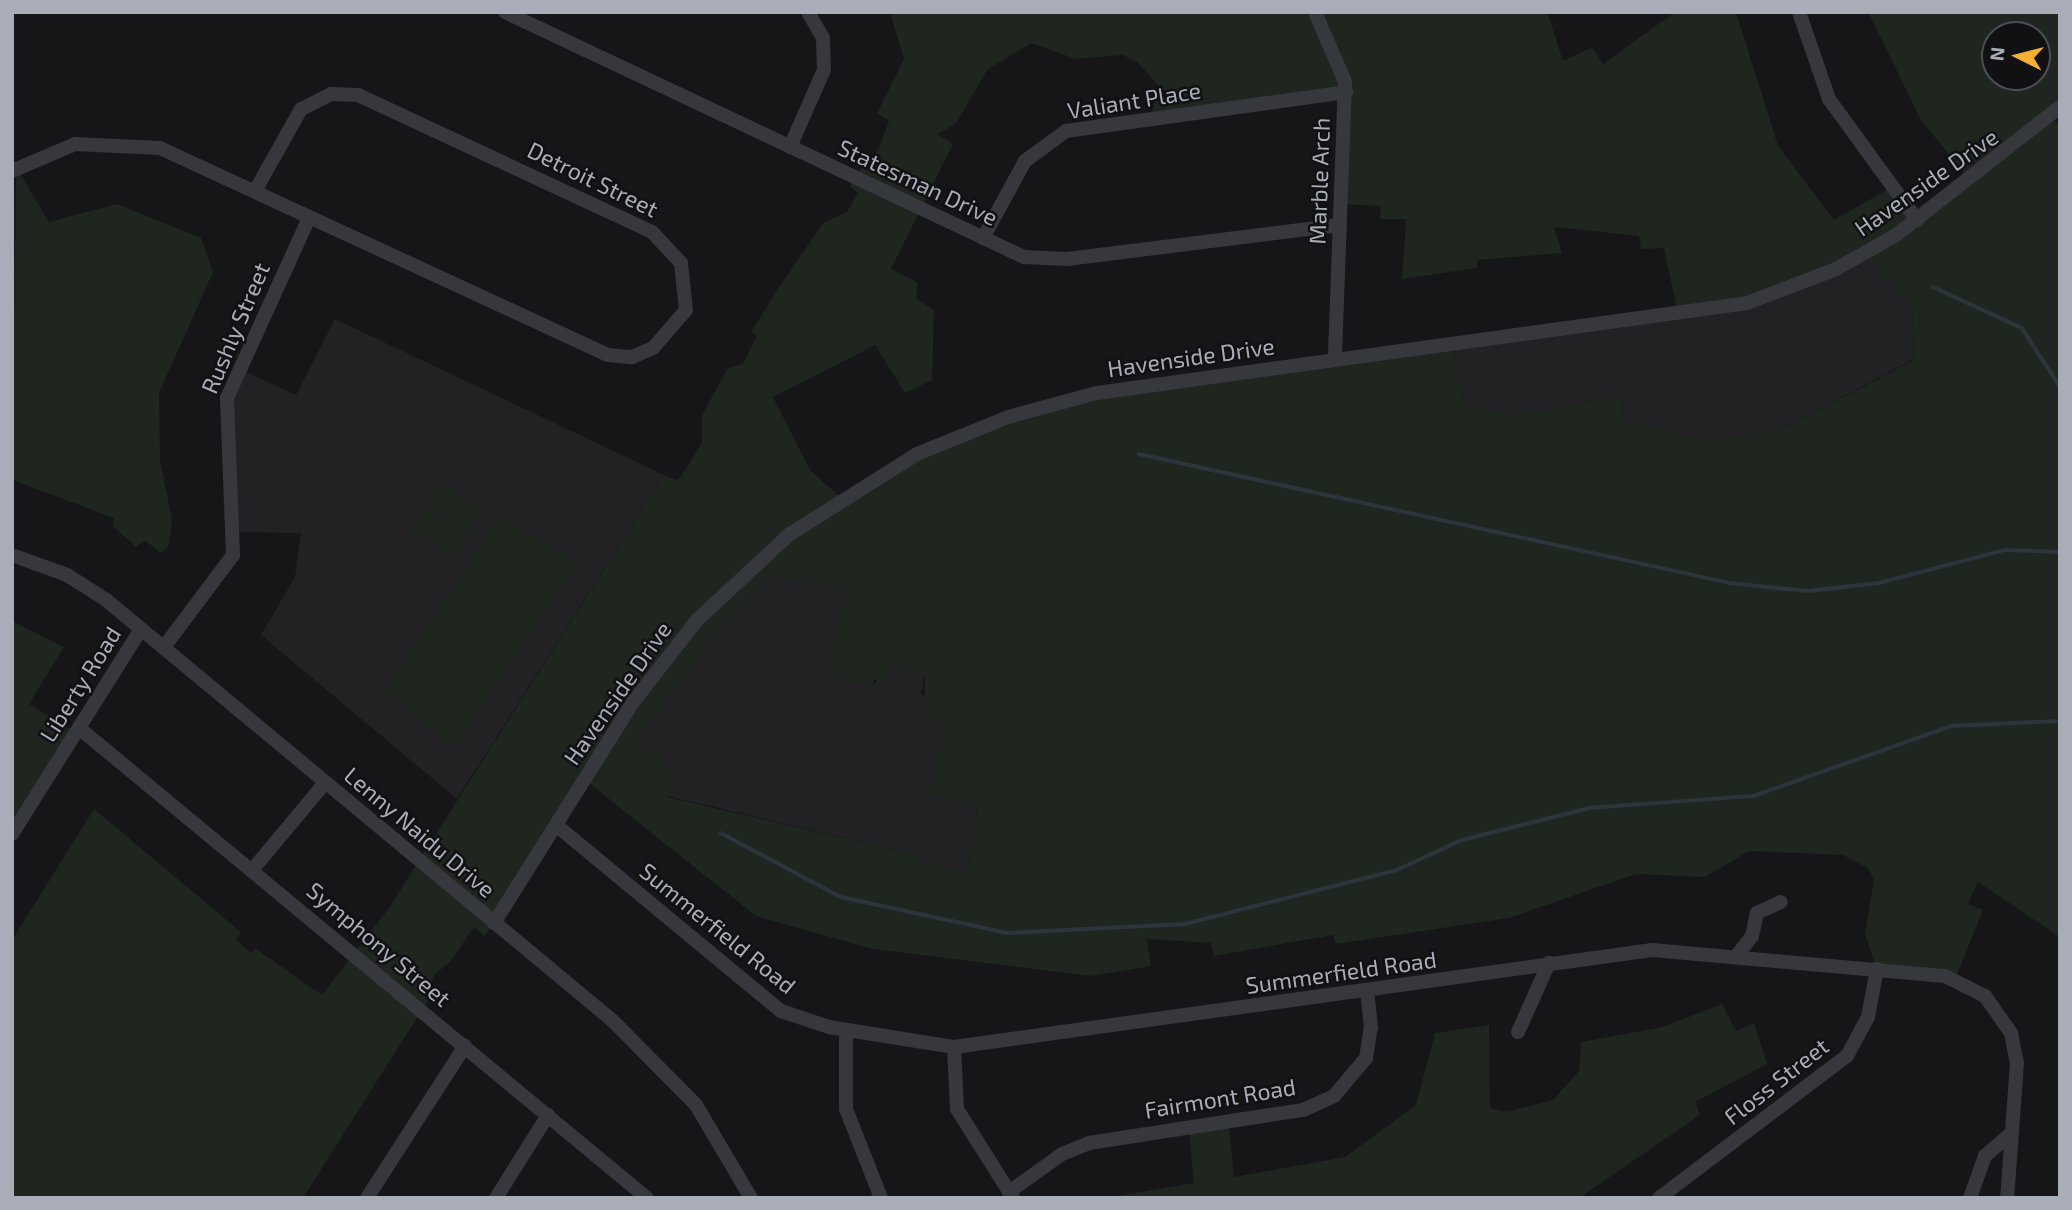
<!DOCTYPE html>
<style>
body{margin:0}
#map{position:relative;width:2072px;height:1210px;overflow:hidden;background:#161618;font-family:"Exo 2",sans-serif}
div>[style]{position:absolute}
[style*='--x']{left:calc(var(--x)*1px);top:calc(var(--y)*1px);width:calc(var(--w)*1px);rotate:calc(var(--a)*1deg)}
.built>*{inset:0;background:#222225}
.green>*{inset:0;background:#1e261f}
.stream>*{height:3.5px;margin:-1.75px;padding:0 1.75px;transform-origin:1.75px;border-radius:1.75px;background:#2c353c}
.minor>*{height:14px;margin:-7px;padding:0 7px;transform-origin:7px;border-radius:7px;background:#37383d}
span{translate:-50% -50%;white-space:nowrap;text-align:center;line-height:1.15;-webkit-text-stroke:5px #111113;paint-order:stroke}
.street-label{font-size:23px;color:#a8adb8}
.frame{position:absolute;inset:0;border:14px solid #a8adb8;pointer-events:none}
.north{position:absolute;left:1981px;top:21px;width:70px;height:70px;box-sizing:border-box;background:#111113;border:2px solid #4d4f55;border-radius:50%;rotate:276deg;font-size:19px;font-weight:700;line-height:28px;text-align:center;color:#a8adb8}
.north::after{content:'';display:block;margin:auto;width:24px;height:32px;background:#f2b134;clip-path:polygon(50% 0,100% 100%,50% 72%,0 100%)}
</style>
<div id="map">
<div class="built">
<div style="clip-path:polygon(1864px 254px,1912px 304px,1914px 359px,1780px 430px,1706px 441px,1625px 420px,1619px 396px,1513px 416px,1463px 402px,1452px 345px,1634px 321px)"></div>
<div style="clip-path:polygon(335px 319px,664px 475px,457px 799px,261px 635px,295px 577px,301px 533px,236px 532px,224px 436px,238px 368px,296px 395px)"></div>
<div style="clip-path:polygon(771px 574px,847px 590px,828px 675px,872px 686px,892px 665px,925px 673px,921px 693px,948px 720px,978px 804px,967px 873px,916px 861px,918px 855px,667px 796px,661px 765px,632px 743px,703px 653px,703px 641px)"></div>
</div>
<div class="green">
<div style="clip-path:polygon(evenodd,890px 12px,1547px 12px,1563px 61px,1592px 47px,1603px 64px,1675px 12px,1736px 12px,1778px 146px,1834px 220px,1892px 187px,1916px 220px,1970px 180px,1921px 120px,1868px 12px,2060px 12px,2060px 106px,2050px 116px,2060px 126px,2060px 937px,1978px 882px,1968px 904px,1983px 910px,1956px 977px,1876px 967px,1865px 934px,1874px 879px,1868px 868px,1843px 855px,1749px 851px,1705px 877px,1636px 874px,1509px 918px,1336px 944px,1333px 935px,1214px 956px,1211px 943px,1147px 939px,1151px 966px,1090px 976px,873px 949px,756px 916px,584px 779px,485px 936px,474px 927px,450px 962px,434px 975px,427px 1002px,303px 1198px,12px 1198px,12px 940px,94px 809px,241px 932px,236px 940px,251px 953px,256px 949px,322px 995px,389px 908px,664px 475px,678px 481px,702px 443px,702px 415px,728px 368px,743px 364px,757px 335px,751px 332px,776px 292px,823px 223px,847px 212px,858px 193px,850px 187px,854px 177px,879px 148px,889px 121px,877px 113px,904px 59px,890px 12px,1995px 35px,2037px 35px,2037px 77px,1995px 77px,1995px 35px,890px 12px,1031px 43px,1076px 59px,1123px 55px,1138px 63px,1160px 87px,1149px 118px,1346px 92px,1341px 204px,1381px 206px,1380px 219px,1406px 219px,1402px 279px,1477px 268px,1477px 260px,1562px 253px,1554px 227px,1639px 236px,1641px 249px,1664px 248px,1678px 315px,1819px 276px,1863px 254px,1912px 304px,1914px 360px,1780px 430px,1706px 441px,1625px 420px,1619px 396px,1513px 416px,1463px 402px,1452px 345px,1032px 409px,840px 497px,810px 470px,773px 397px,875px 345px,905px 393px,932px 380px,934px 310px,916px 298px,917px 282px,891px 269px,953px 144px,938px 134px,957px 122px,987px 70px,1031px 43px,890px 12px,771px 574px,846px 590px,828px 675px,872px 686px,874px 680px,888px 683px,892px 665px,925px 674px,925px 714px,948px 721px,929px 792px,978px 804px,967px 873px,917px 861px,918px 855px,667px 797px,674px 766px,661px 765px,660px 752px,643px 752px,632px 743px,703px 653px,703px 641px,771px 574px)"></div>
<div style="clip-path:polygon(16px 167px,49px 222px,117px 204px,201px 238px,213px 272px,159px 393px,160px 460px,172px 520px,169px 545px,161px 553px,144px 540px,136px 547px,113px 526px,114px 518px,12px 480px)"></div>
<div style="clip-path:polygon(438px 482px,484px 508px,470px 532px,425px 506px)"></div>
<div style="clip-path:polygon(424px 508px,469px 534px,456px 557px,410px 530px)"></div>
<div style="clip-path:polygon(499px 516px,577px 564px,454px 747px,386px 691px)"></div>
<div style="clip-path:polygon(12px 621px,64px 647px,29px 704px,68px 728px,79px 726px,12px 833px)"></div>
<div style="clip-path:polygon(1722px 1004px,1736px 1031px,1754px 1023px,1767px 1064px,1695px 1102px,1700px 1115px,1579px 1198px,1106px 1198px,1194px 1183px,1189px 1132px,1229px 1128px,1234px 1177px,1345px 1157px,1416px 1105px,1435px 1033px,1489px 1025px,1490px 1108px,1507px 1112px,1553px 1100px,1579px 1071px,1581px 1042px,1663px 1027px)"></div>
</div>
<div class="stream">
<div style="--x:1933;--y:287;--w:98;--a:24.7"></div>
<div style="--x:2022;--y:328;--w:69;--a:56.8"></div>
<div style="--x:1139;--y:454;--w:605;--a:12.31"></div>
<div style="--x:1730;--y:583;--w:78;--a:5.9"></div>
<div style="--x:1808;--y:591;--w:71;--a:-6.4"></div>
<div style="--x:1879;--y:583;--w:130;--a:-14.7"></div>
<div style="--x:2005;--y:550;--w:55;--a:2.1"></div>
<div style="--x:721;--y:833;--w:136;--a:28.1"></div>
<div style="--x:841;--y:897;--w:170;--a:12.2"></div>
<div style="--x:1007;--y:933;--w:178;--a:-2.9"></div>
<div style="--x:1185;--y:924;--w:219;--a:-14.3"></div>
<div style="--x:1397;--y:870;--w:72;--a:-24.8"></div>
<div style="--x:1462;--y:840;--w:131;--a:-14.1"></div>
<div style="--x:1589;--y:808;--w:165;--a:-4.2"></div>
<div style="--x:1754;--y:796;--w:210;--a:-19.5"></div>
<div style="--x:1952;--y:726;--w:108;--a:-2.7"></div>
</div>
<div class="minor">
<div style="--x:505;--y:12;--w:574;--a:25.27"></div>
<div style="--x:1024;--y:257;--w:43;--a:2.7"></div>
<div style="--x:1067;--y:259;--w:275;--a:-7.1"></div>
<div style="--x:1315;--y:12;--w:76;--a:66.8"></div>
<div style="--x:1345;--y:82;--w:277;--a:92.1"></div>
<div style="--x:1799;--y:12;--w:92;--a:71"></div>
<div style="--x:1829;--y:99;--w:150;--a:54"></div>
<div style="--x:790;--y:147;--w:84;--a:-66.2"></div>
<div style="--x:824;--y:70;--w:32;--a:-92"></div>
<div style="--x:823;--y:38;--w:30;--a:-120"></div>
<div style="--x:12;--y:171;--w:69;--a:-23.2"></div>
<div style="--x:75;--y:144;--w:85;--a:2.7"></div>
<div style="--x:160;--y:148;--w:493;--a:24.8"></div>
<div style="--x:607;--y:355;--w:25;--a:5"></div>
<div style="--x:632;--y:357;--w:23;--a:-23"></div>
<div style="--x:653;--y:348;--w:50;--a:-49"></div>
<div style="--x:686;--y:310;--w:47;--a:-96.1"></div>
<div style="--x:681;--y:263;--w:42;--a:-133.1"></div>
<div style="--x:652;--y:232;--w:324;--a:-155"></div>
<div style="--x:358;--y:95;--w:27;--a:-178"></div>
<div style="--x:331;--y:94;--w:34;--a:153"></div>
<div style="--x:301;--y:109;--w:94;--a:119.3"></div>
<div style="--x:983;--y:238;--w:88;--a:-61.4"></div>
<div style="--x:1025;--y:161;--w:51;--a:-36.2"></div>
<div style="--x:1066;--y:131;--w:283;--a:-7.9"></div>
<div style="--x:12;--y:555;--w:59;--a:20"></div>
<div style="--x:67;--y:575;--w:45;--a:32.3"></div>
<div style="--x:105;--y:599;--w:659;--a:39.71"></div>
<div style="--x:612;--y:1020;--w:120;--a:45.3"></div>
<div style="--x:696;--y:1105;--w:108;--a:59.4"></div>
<div style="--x:164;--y:647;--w:115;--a:-53.1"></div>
<div style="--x:233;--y:555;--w:157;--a:-92.2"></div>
<div style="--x:227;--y:398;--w:198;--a:-65.5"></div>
<div style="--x:79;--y:728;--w:737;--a:39.61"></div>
<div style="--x:556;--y:825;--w:292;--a:39.6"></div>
<div style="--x:781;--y:1011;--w:51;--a:18.4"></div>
<div style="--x:829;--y:1027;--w:127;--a:9.1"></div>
<div style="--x:954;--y:1047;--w:705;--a:-7.91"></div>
<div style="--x:1652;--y:950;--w:294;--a:5.1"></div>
<div style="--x:1945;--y:976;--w:45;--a:26.6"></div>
<div style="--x:1985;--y:996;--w:45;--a:54.9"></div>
<div style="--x:2011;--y:1033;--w:31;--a:79"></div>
<div style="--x:2017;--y:1063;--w:135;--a:94.2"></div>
<div style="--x:12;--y:834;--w:242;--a:-57.8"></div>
<div style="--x:253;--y:869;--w:112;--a:-50.1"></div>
<div style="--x:494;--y:923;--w:262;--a:-57.8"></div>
<div style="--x:634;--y:701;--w:103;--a:-52.1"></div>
<div style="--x:697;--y:620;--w:127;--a:-42.8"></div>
<div style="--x:790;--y:534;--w:150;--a:-32.2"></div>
<div style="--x:917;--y:454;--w:98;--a:-22.1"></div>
<div style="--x:1008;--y:417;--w:92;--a:-15.1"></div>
<div style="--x:1097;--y:393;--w:656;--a:-7.88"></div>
<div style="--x:1747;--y:303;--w:95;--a:-20.9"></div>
<div style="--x:1836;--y:269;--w:69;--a:-29.5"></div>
<div style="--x:1896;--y:235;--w:208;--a:-38"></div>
<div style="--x:1738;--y:954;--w:23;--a:-52"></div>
<div style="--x:1752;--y:936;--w:24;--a:-78"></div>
<div style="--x:1757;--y:913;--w:26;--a:-25"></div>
<div style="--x:846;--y:1030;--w:79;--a:90"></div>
<div style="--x:846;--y:1109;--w:96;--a:68.5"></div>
<div style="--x:1518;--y:1032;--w:76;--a:-65.8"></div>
<div style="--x:954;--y:1047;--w:62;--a:87.2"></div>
<div style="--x:957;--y:1109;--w:105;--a:57.8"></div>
<div style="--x:1009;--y:1192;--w:65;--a:-35.6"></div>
<div style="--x:1062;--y:1154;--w:29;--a:-22"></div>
<div style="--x:1089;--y:1143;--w:217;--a:-8.8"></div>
<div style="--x:1303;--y:1110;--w:34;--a:-24"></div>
<div style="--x:1334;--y:1096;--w:50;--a:-49.9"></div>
<div style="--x:1366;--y:1058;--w:30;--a:-81"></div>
<div style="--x:1371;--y:1028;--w:36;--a:-96"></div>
<div style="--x:367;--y:1198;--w:181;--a:-57.2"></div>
<div style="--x:496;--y:1198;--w:98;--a:-57.9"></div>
<div style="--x:1659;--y:1198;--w:236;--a:-37.1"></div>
<div style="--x:1847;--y:1056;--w:44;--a:-61.7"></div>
<div style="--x:1868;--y:1017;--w:49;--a:-79.4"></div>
<div style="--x:1970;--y:1198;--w:45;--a:-70.3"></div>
<div style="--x:1985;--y:1156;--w:33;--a:-41"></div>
</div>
<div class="street-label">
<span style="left:1134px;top:100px;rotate:-9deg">Valiant Place</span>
<span style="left:593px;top:179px;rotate:26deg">Detroit Street</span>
<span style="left:1319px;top:181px;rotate:-88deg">Marble Arch</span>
<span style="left:918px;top:182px;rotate:25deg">Statesman Drive</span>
<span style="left:1926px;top:182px;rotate:-35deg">Havenside Drive</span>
<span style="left:235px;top:328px;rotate:-67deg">Rushly Street</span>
<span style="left:1191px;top:357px;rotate:-8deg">Havenside Drive</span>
<span style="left:80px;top:684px;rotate:-58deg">Liberty Road</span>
<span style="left:617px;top:693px;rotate:-55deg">Havenside Drive</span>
<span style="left:420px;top:832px;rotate:40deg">Lenny Naidu Drive</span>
<span style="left:718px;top:928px;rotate:39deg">Summerfield Road</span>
<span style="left:379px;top:944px;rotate:40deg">Symphony Street</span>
<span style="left:1341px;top:972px;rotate:-8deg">Summerfield Road</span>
<span style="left:1776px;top:1081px;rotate:-38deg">Floss Street</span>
<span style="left:1220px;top:1098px;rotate:-9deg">Fairmont Road</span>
</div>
<div class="frame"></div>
<div class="north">N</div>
</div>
